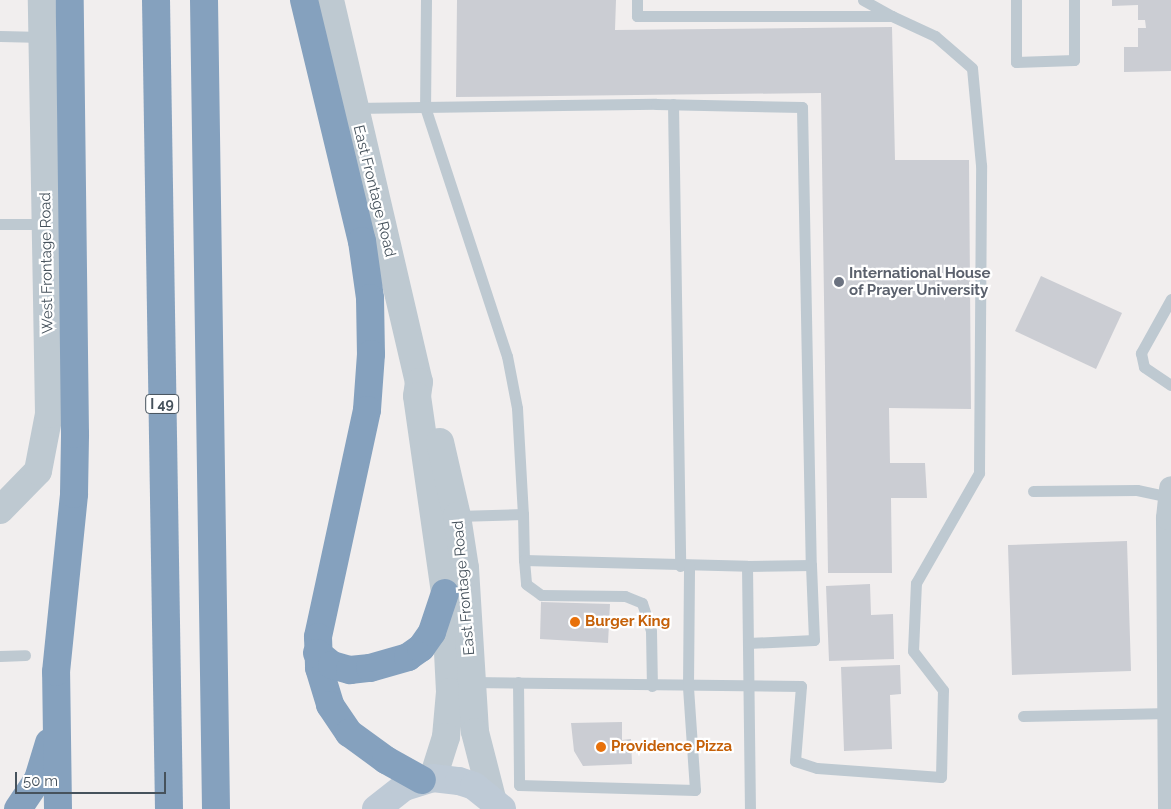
<!DOCTYPE html>
<style>
body{margin:0}
#map{position:relative;width:1171px;height:809px;overflow:hidden;background:#f1eeee;font-family:Raleway,sans-serif}
div>[style]{position:absolute}
[style*='--x']{left:calc(var(--x)*1px);top:calc(var(--y)*1px);width:calc(var(--w)*1px);rotate:calc(var(--a)*1deg)}
.building>*{inset:0;background:#cbcdd3}
.service>*{height:11px;margin:-5.5px;padding:0 5.5px;transform-origin:5.5px;border-radius:5.5px;background:#bec9d1}
.minor>*{height:24px;margin:-12px;padding:0 12px;transform-origin:12px;border-radius:12px;background:#bec9d1}
.tertiary>*{height:28px;margin:-14px;padding:0 14px;transform-origin:14px;border-radius:14px;background:#bec9d1}
.secondary>*{height:28px;margin:-14px;padding:0 14px;transform-origin:14px;border-radius:14px;background:#becad6}
.motorway>*{height:28px;margin:-14px;padding:0 14px;transform-origin:14px;border-radius:14px;background:#85a1be}
.dots>*{width:14px;height:14px;translate:-50% -50%;box-sizing:border-box;border:2px solid #fff;border-radius:50%}
span{translate:-50% -50%;white-space:nowrap;text-align:center;line-height:1.15;-webkit-text-stroke:4.5px #fff;paint-order:stroke}
.shield-label span{padding:1px 4px;background:#fff;border:1px solid;border-radius:4px;-webkit-text-stroke-width:0}
.shield-label{font-size:14px;color:#46525c;font-weight:700}
.street-label{font-size:15px;color:#46525c}
.worship-label{font-size:15px;color:#5b616d;font-weight:700}
.left{translate:0 -50%;text-align:left}
.food-label{font-size:15px;color:#c56008;font-weight:700}
.scale{position:absolute;left:15px;top:772px;width:151px;height:22px;box-sizing:border-box;border:2px solid #46525c;border-top:0;padding-left:6px;font-size:15px;line-height:18px;white-space:nowrap;color:#46525c;-webkit-text-stroke:4px #fff;paint-order:stroke}
</style>
<div id="map">
<div class="building">
<div style="clip-path:polygon(457px 0,616px 0,615px 30px,892px 27px,895px 160px,969px 160px,971px 409px,889px 408px,890px 463px,925px 463px,927px 498px,891px 498px,892px 573px,828px 573px,821px 93px,456px 97px)"></div>
<div style="clip-path:polygon(1112px 0,1171px 0,1171px 71px,1124px 72px,1124px 47px,1138px 47px,1138px 28px,1146px 28px,1145px 20px,1138px 20px,1138px 5px,1112px 6px)"></div>
<div style="clip-path:polygon(1041px 276px,1122px 313px,1096px 369px,1015px 331px)"></div>
<div style="clip-path:polygon(1127px 541px,1131px 671px,1012px 675px,1008px 545px)"></div>
<div style="clip-path:polygon(870px 584px,871px 615px,893px 614px,894px 659px,829px 661px,826px 586px)"></div>
<div style="clip-path:polygon(541px 602px,610px 604px,608px 643px,540px 639px)"></div>
<div style="clip-path:polygon(900px 665px,901px 694px,890px 695px,892px 749px,844px 751px,841px 667px)"></div>
<div style="clip-path:polygon(622px 722px,622px 740px,631px 739px,632px 764px,583px 766px,574px 751px,571px 723px)"></div>
</div>
<div class="service">
<div style="--x:426;--y:0;--w:107;--a:90.5"></div>
<div style="--x:425;--y:107;--w:262;--a:71.8"></div>
<div style="--x:507;--y:356;--w:53;--a:79.1"></div>
<div style="--x:517;--y:408;--w:106;--a:86.8"></div>
<div style="--x:863;--y:0;--w:33;--a:29"></div>
<div style="--x:1016;--y:0;--w:62;--a:90"></div>
<div style="--x:1016;--y:62;--w:58;--a:-2"></div>
<div style="--x:1074;--y:60;--w:60;--a:-90"></div>
<div style="--x:0;--y:36;--w:43;--a:1.3"></div>
<div style="--x:673;--y:104;--w:462;--a:89.1"></div>
<div style="--x:354;--y:108;--w:302;--a:-0.8"></div>
<div style="--x:656;--y:104;--w:146;--a:1.2"></div>
<div style="--x:802;--y:107;--w:458;--a:88.9"></div>
<div style="--x:811;--y:565;--w:64;--a:179.1"></div>
<div style="--x:747;--y:566;--w:243;--a:89.3"></div>
<div style="--x:0;--y:224;--w:46;--a:0"></div>
<div style="--x:1171;--y:299;--w:62;--a:119.1"></div>
<div style="--x:1141;--y:353;--w:14;--a:78"></div>
<div style="--x:1144;--y:367;--w:32;--a:34"></div>
<div style="--x:1033;--y:491;--w:104;--a:-0.6"></div>
<div style="--x:1137;--y:490;--w:35;--a:12"></div>
<div style="--x:457;--y:516;--w:66;--a:-1.7"></div>
<div style="--x:523;--y:514;--w:46;--a:88.8"></div>
<div style="--x:524;--y:560;--w:223;--a:1.5"></div>
<div style="--x:524;--y:560;--w:24;--a:85"></div>
<div style="--x:526;--y:584;--w:19;--a:36"></div>
<div style="--x:541;--y:595;--w:84;--a:0.7"></div>
<div style="--x:625;--y:596;--w:18;--a:22"></div>
<div style="--x:642;--y:603;--w:29;--a:72"></div>
<div style="--x:651;--y:631;--w:55;--a:89"></div>
<div style="--x:748;--y:643;--w:66;--a:-2.6"></div>
<div style="--x:814;--y:640;--w:75;--a:-92.3"></div>
<div style="--x:0;--y:656;--w:25;--a:-2"></div>
<div style="--x:472;--y:682;--w:329;--a:0.7"></div>
<div style="--x:801;--y:686;--w:75;--a:94.6"></div>
<div style="--x:795;--y:761;--w:23;--a:18"></div>
<div style="--x:817;--y:768;--w:124;--a:4.2"></div>
<div style="--x:941;--y:777;--w:87;--a:-88.7"></div>
<div style="--x:943;--y:690;--w:49;--a:-127.6"></div>
<div style="--x:913;--y:651;--w:68;--a:-87.5"></div>
<div style="--x:916;--y:583;--w:127;--a:-60.2"></div>
<div style="--x:979;--y:473;--w:308;--a:-89.6"></div>
<div style="--x:981;--y:165;--w:97;--a:-95.3"></div>
<div style="--x:972;--y:68;--w:49;--a:-139.1"></div>
<div style="--x:935;--y:36;--w:47;--a:-155.1"></div>
<div style="--x:892;--y:16;--w:255;--a:180"></div>
<div style="--x:637;--y:16;--w:16;--a:-90"></div>
<div style="--x:518;--y:682;--w:103;--a:89.4"></div>
<div style="--x:519;--y:785;--w:176;--a:1.6"></div>
<div style="--x:695;--y:790;--w:104;--a:-93.9"></div>
<div style="--x:688;--y:686;--w:120;--a:-89.5"></div>
<div style="--x:1023;--y:716;--w:147;--a:-1.2"></div>
</div>
<div class="minor">
<div style="--x:1170;--y:809;--w:291;--a:-90.4"></div>
<div style="--x:1168;--y:518;--w:30;--a:-84"></div>
</div>
<div class="tertiary">
<div style="--x:330;--y:0;--w:392;--a:76.9"></div>
<div style="--x:419;--y:382;--w:14;--a:98"></div>
<div style="--x:417;--y:396;--w:199;--a:81.9"></div>
<div style="--x:445;--y:593;--w:99;--a:87.1"></div>
<div style="--x:450;--y:692;--w:45;--a:95.1"></div>
<div style="--x:446;--y:737;--w:43;--a:107.6"></div>
<div style="--x:440;--y:442;--w:76;--a:77.1"></div>
<div style="--x:457;--y:516;--w:53;--a:81.3"></div>
<div style="--x:465;--y:568;--w:164;--a:86.5"></div>
<div style="--x:475;--y:732;--w:68;--a:75.6"></div>
<div style="--x:0;--y:510;--w:54;--a:-45.7"></div>
<div style="--x:38;--y:471;--w:58;--a:-79.1"></div>
<div style="--x:49;--y:414;--w:414;--a:-91"></div>
</div>
<div class="secondary">
<div style="--x:376;--y:809;--w:36;--a:-38"></div>
<div style="--x:404;--y:787;--w:30;--a:-17"></div>
<div style="--x:433;--y:778;--w:26;--a:7"></div>
<div style="--x:459;--y:781;--w:16;--a:18"></div>
<div style="--x:474;--y:786;--w:36;--a:39"></div>
</div>
<div class="motorway">
<div style="--x:156;--y:0;--w:809;--a:89.08"></div>
<div style="--x:204;--y:0;--w:809;--a:89.15"></div>
<div style="--x:304;--y:0;--w:248;--a:76.5"></div>
<div style="--x:362;--y:241;--w:58;--a:82"></div>
<div style="--x:370;--y:298;--w:56;--a:89"></div>
<div style="--x:371;--y:354;--w:56;--a:94.1"></div>
<div style="--x:367;--y:410;--w:232;--a:102.2"></div>
<div style="--x:318;--y:637;--w:31;--a:88"></div>
<div style="--x:319;--y:668;--w:39;--a:73"></div>
<div style="--x:330;--y:705;--w:34;--a:56"></div>
<div style="--x:349;--y:733;--w:46;--a:36.1"></div>
<div style="--x:386;--y:760;--w:41;--a:29.1"></div>
<div style="--x:317;--y:653;--w:19;--a:39"></div>
<div style="--x:332;--y:665;--w:19;--a:16"></div>
<div style="--x:350;--y:670;--w:20;--a:-6"></div>
<div style="--x:370;--y:668;--w:40;--a:-16"></div>
<div style="--x:408;--y:657;--w:16;--a:-35"></div>
<div style="--x:421;--y:648;--w:19;--a:-55"></div>
<div style="--x:432;--y:632;--w:41;--a:-71.6"></div>
<div style="--x:18;--y:809;--w:36;--a:-56"></div>
<div style="--x:38;--y:779;--w:38;--a:-73"></div>
<div style="--x:58;--y:809;--w:137;--a:-90.8"></div>
<div style="--x:56;--y:672;--w:179;--a:-84.2"></div>
<div style="--x:74;--y:494;--w:60;--a:-89"></div>
<div style="--x:75;--y:434;--w:434;--a:-90.7"></div>
</div>
<div class="dots">
<div style="left:839px;top:282px;background:#6b7280"></div>
<div style="left:575px;top:622px;background:#e8710a"></div>
<div style="left:601px;top:747px;background:#e8710a"></div>
</div>
<div class="shield-label">
<span style="left:162px;top:404px">I 49</span>
</div>
<div class="street-label">
<span style="left:374px;top:191px;rotate:76deg">East Frontage Road</span>
<span style="left:47px;top:263px;rotate:-91deg">West Frontage Road</span>
<span style="left:464px;top:588px;rotate:-95deg">East Frontage Road</span>
</div>
<div class="worship-label">
<span class="left" style="left:849px;top:282px">International House<br>of Prayer University</span>
</div>
<div class="food-label">
<span class="left" style="left:585px;top:622px">Burger King</span>
<span class="left" style="left:611px;top:747px">Providence Pizza</span>
</div>
<div class="scale">50 m</div>
</div>
